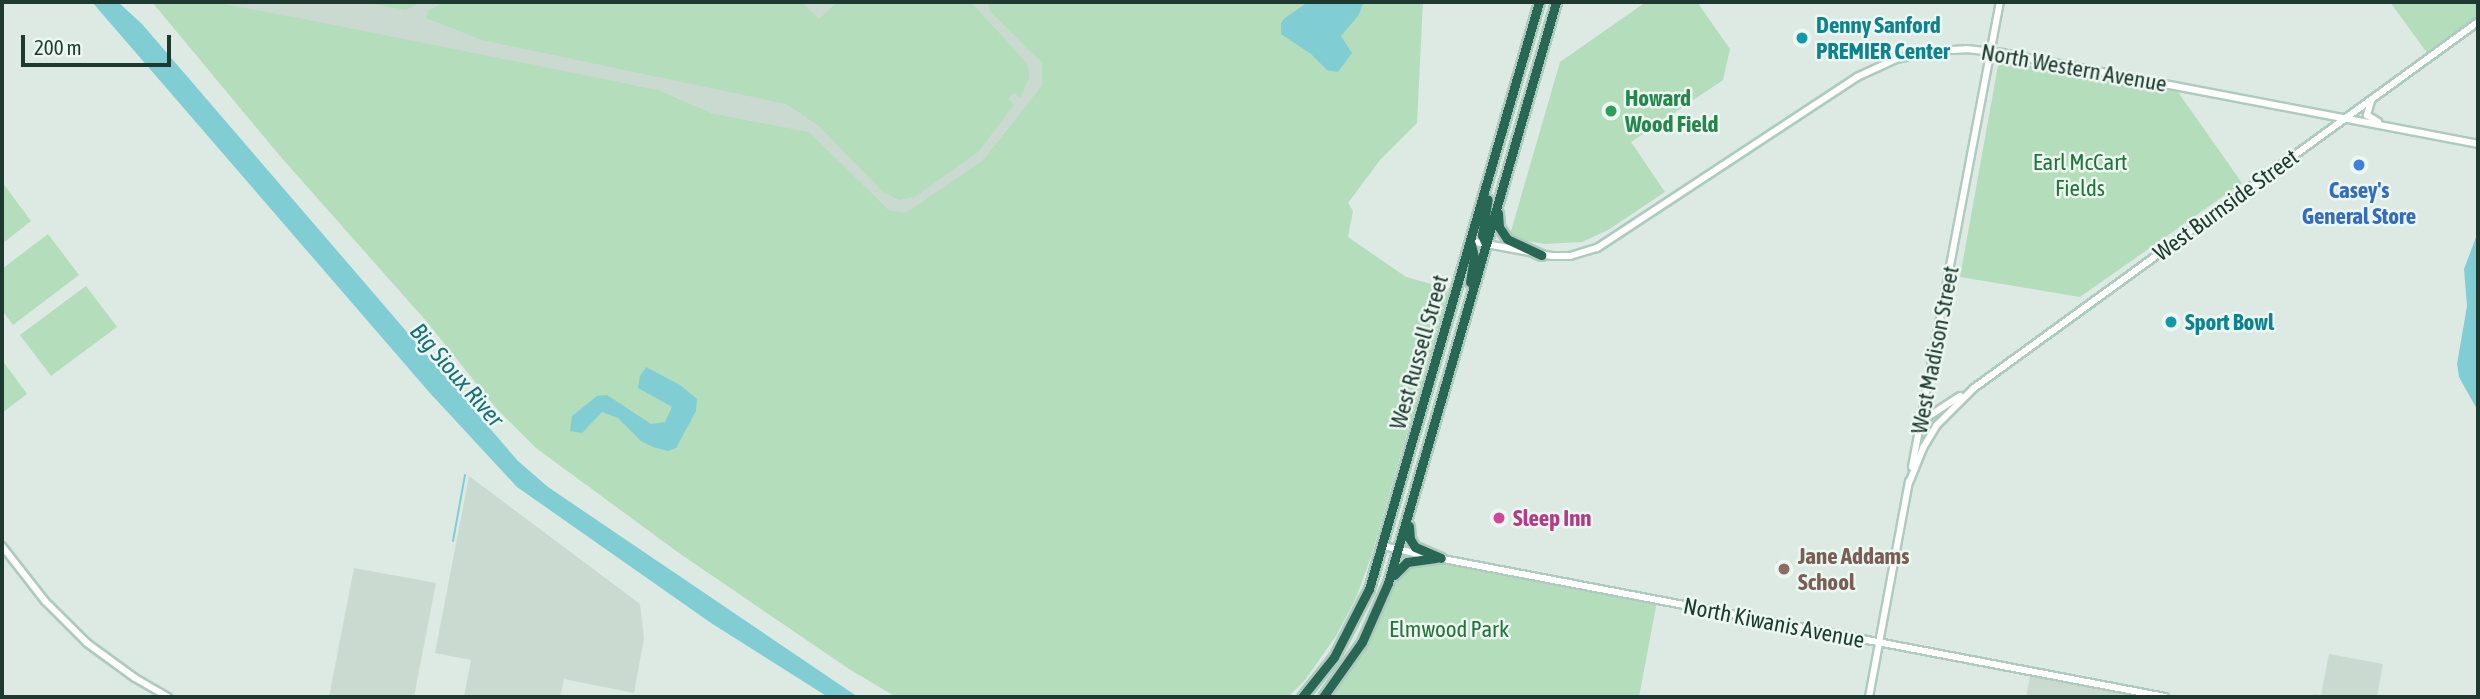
<!DOCTYPE html>
<style>
body{margin:0}
#map{position:relative;width:2480px;height:699px;overflow:hidden;background:#ddeae3;font-family:"Asap Condensed",sans-serif}
div>[style]{position:absolute}
[style*='--x']{left:calc(var(--x)*1px);top:calc(var(--y)*1px);width:calc(var(--w)*1px);rotate:calc(var(--a)*1deg)}
.built>*{inset:0;background:#cbdad1}
.green>*{inset:0;background:#b3ddbb}
.water>*{inset:0;background:#80ced4}
.stream>*{height:2px;margin:-1px;padding:0 1px;transform-origin:1px;border-radius:1px;background:#80ced4}
.roads{filter:drop-shadow(2px 0 #afcabe) drop-shadow(-2px 0 #afcabe) drop-shadow(0 2px #afcabe) drop-shadow(0 -2px #afcabe)}
.secondary>*{height:6px;margin:-3px;padding:0 3px;transform-origin:3px;border-radius:3px;background:#fff}
.highway>*{height:9px;margin:-4.5px;padding:0 4.5px;transform-origin:4.5px;border-radius:4.5px;background:#286754}
.dots>*{width:19px;height:19px;translate:-50% -50%;box-sizing:border-box;border:4px solid #edf7f1;border-radius:50%}
span{translate:-50% -50%;white-space:nowrap;text-align:center;line-height:1.15;-webkit-text-stroke:5px #edf7f1;paint-order:stroke}
.culture-label{font-size:23px;color:#0d838f;font-weight:700}
.left{translate:0 -50%;text-align:left}
.street-label{font-size:23px;color:#1e3a30}
.leisure-label{font-size:23px;color:#27864d;font-weight:700}
.park-label{font-size:23px;color:#26733c}
.shop-label{font-size:23px;color:#366cbe;font-weight:700}
.hotel-label{font-size:23px;color:#b23c85;font-weight:700}
.education-label{font-size:23px;color:#785e54;font-weight:700}
.water-label{font-size:24px;color:#157178;font-style:italic}
.frame{position:absolute;inset:0;border:4px solid #1e3a30;pointer-events:none}
.scale{position:absolute;left:21px;top:35px;width:150px;height:32px;box-sizing:border-box;border:4px solid #1e3a30;border-top:0;padding-left:9px;font-size:21px;line-height:24px;white-space:nowrap;color:#1e3a30;-webkit-text-stroke:5px #edf7f1;paint-order:stroke}
</style>
<div id="map">
<div class="built">
<div style="clip-path:polygon(214px 2px,987px 2px,990px 12px,1042px 63px,1042px 85px,982px 161px,911px 213px,897px 213px,889px 210px,808px 132px,712px 113px,659px 90px)"></div>
<div style="clip-path:polygon(469px 476px,640px 604px,644px 638px,634px 693px,564px 679px,560px 697px,464px 697px,471px 660px,435px 653px)"></div>
<div style="clip-path:polygon(354px 568px,436px 583px,414px 697px,329px 697px)"></div>
<div style="clip-path:polygon(2329px 654px,2383px 664px,2377px 697px,2313px 697px,2313px 694px,2321px 695px)"></div>
<div style="clip-path:polygon(2030px 676px,2143px 697px,2026px 697px)"></div>
</div>
<div class="green">
<div style="clip-path:polygon(152px 2px,214px 2px,309px 20px,659px 90px,712px 113px,809px 132px,889px 210px,906px 213px,982px 161px,1042px 85px,1042px 63px,990px 12px,987px 2px,1423px 2px,1417px 123px,1380px 160px,1348px 203px,1353px 211px,1348px 237px,1406px 277px,1449px 289px,1372px 554px,1356px 598px,1336px 636px,1305px 680px,1288px 697px,896px 697px,849px 669px,679px 553px,536px 448px,496px 408px,427px 322px,280px 156px)"></div>
<div style="clip-path:polygon(362px 2px,421px 2px,406px 10px)"></div>
<div style="clip-path:polygon(444px 2px,802px 2px,819px 19px,837px 2px,971px 2px,1022px 58px,1028px 66px,1029px 78px,1020px 98px,1014px 93px,1008px 99px,1014px 105px,978px 152px,915px 197px,899px 200px,883px 192px,819px 126px,786px 104px,482px 40px,426px 18px,428px 11px)"></div>
<div style="clip-path:polygon(1646px 2px,1697px 2px,1730px 49px,1723px 80px,1631px 142px,1665px 192px,1608px 230px,1582px 242px,1544px 244px,1509px 238px,1560px 62px)"></div>
<div style="clip-path:polygon(2390px 2px,2478px 2px,2478px 22px,2430px 57px)"></div>
<div style="clip-path:polygon(1999px 60px,2178px 92px,2242px 183px,2080px 297px,1960px 277px)"></div>
<div style="clip-path:polygon(2px 182px,31px 221px,2px 244px)"></div>
<div style="clip-path:polygon(48px 234px,79px 275px,13px 325px,2px 310px,2px 269px)"></div>
<div style="clip-path:polygon(86px 286px,117px 327px,51px 376px,20px 335px)"></div>
<div style="clip-path:polygon(2px 360px,27px 394px,2px 413px)"></div>
<div style="clip-path:polygon(1441px 558px,1657px 601px,1639px 697px,1322px 697px,1369px 629px,1407px 562px)"></div>
</div>
<div class="water">
<div style="clip-path:polygon(92px 2px,118px 2px,142px 24px,518px 461px,548px 487px,858px 697px,828px 697px,711px 623px,517px 487px,429px 392px)"></div>
<div style="clip-path:polygon(1308px 2px,1364px 2px,1358px 16px,1341px 36px,1352px 53px,1338px 72px,1327px 70px,1311px 54px,1281px 34px,1281px 23px,1285px 18px)"></div>
<div style="clip-path:polygon(2478px 232px,2478px 411px,2459px 377px,2457px 364px,2467px 306px,2464px 269px)"></div>
<div style="clip-path:polygon(646px 367px,680px 385px,697px 399px,696px 411px,676px 448px,668px 451px,653px 447px,641px 441px,618px 418px,602px 412px,582px 433px,570px 431px,572px 416px,597px 396px,607px 395px,651px 424px,665px 422px,672px 407px,638px 388px,640px 376px)"></div>
</div>
<div class="stream">
<div style="--x:453;--y:541;--w:67;--a:-79.7"></div>
</div>
<div class="roads">
<div class="secondary">
<div style="--x:2371;--y:101;--w:15;--a:106"></div>
<div style="--x:2367;--y:115;--w:13;--a:32"></div>
<div style="--x:1470;--y:241;--w:83;--a:10.4"></div>
<div style="--x:1552;--y:256;--w:18;--a:0"></div>
<div style="--x:1570;--y:256;--w:28;--a:-17"></div>
<div style="--x:1597;--y:248;--w:311;--a:-33.3"></div>
<div style="--x:1857;--y:77;--w:43;--a:-24.8"></div>
<div style="--x:1896;--y:59;--w:38;--a:-12"></div>
<div style="--x:1933;--y:51;--w:33;--a:-3"></div>
<div style="--x:1966;--y:49;--w:36;--a:6"></div>
<div style="--x:2002;--y:53;--w:485;--a:10.8"></div>
<div style="--x:1920;--y:422;--w:48;--a:-33"></div>
<div style="--x:1912;--y:467;--w:473;--a:-79.3"></div>
<div style="--x:1909;--y:483;--w:38;--a:-68"></div>
<div style="--x:1923;--y:448;--w:27;--a:-59"></div>
<div style="--x:1937;--y:425;--w:52;--a:-45"></div>
<div style="--x:1974;--y:388;--w:623;--a:-35.99"></div>
<div style="--x:2;--y:546;--w:70;--a:52"></div>
<div style="--x:45;--y:601;--w:59;--a:45"></div>
<div style="--x:87;--y:643;--w:59;--a:36.1"></div>
<div style="--x:135;--y:678;--w:38;--a:30"></div>
<div style="--x:1383;--y:546;--w:46;--a:12.5"></div>
<div style="--x:1438;--y:558;--w:740;--a:10.82"></div>
<div style="--x:1869;--y:697;--w:219;--a:-79.5"></div>
</div>
<div class="highway">
<div style="--x:1498;--y:213;--w:14;--a:86"></div>
<div style="--x:1499;--y:227;--w:14;--a:56"></div>
<div style="--x:1507;--y:239;--w:38;--a:25"></div>
<div style="--x:1486;--y:244;--w:10;--a:-114"></div>
<div style="--x:1482;--y:235;--w:36;--a:-81"></div>
<div style="--x:1470;--y:282;--w:25;--a:-81"></div>
<div style="--x:1474;--y:257;--w:13;--a:-103"></div>
<div style="--x:1409;--y:526;--w:13;--a:86"></div>
<div style="--x:1410;--y:539;--w:9;--a:58"></div>
<div style="--x:1415;--y:547;--w:28;--a:23"></div>
<div style="--x:1394;--y:575;--w:18;--a:-45"></div>
<div style="--x:1407;--y:562;--w:29;--a:-8"></div>
<div style="--x:1302;--y:697;--w:51;--a:-51.3"></div>
<div style="--x:1334;--y:657;--w:76;--a:-62.8"></div>
<div style="--x:1369;--y:589;--w:611;--a:-73.85"></div>
<div style="--x:1323;--y:697;--w:67;--a:-54.7"></div>
<div style="--x:1362;--y:642;--w:64;--a:-66.2"></div>
<div style="--x:1388;--y:583;--w:605;--a:-73.87"></div>
</div>
</div>
<div class="dots">
<div style="left:1802px;top:38px;background:#0f9aa8"></div>
<div style="left:1611px;top:111px;background:#2e9e5b"></div>
<div style="left:2359px;top:165px;background:#3f7fe0"></div>
<div style="left:2171px;top:322px;background:#0f9aa8"></div>
<div style="left:1499px;top:518px;background:#d1479c"></div>
<div style="left:1784px;top:569px;background:#8d6e63"></div>
</div>
<div class="culture-label">
<span class="left" style="left:1816px;top:38px">Denny Sanford<br>PREMIER Center</span>
<span class="left" style="left:2185px;top:322px">Sport Bowl</span>
</div>
<div class="street-label">
<span style="left:2074px;top:68px;rotate:10deg">North Western Avenue</span>
<span style="left:2226px;top:205px;rotate:-36deg">West Burnside Street</span>
<span style="left:1935px;top:350px;rotate:-79deg">West Madison Street</span>
<span style="left:1419px;top:352px;rotate:-74deg">West Russell Street</span>
<span style="left:1774px;top:623px;rotate:11deg">North Kiwanis Avenue</span>
</div>
<div class="leisure-label">
<span class="left" style="left:1625px;top:111px">Howard<br>Wood Field</span>
</div>
<div class="park-label">
<span style="left:2080px;top:175px">Earl McCart<br>Fields</span>
<span style="left:1449px;top:629px">Elmwood Park</span>
</div>
<div class="shop-label">
<span style="left:2359px;top:203px">Casey's<br>General Store</span>
</div>
<div class="hotel-label">
<span class="left" style="left:1513px;top:518px">Sleep Inn</span>
</div>
<div class="education-label">
<span class="left" style="left:1798px;top:569px">Jane Addams<br>School</span>
</div>
<div class="water-label">
<span style="left:457px;top:375px;rotate:49deg">Big Sioux River</span>
</div>
<div class="frame"></div>
<div class="scale">200 m</div>
</div>
